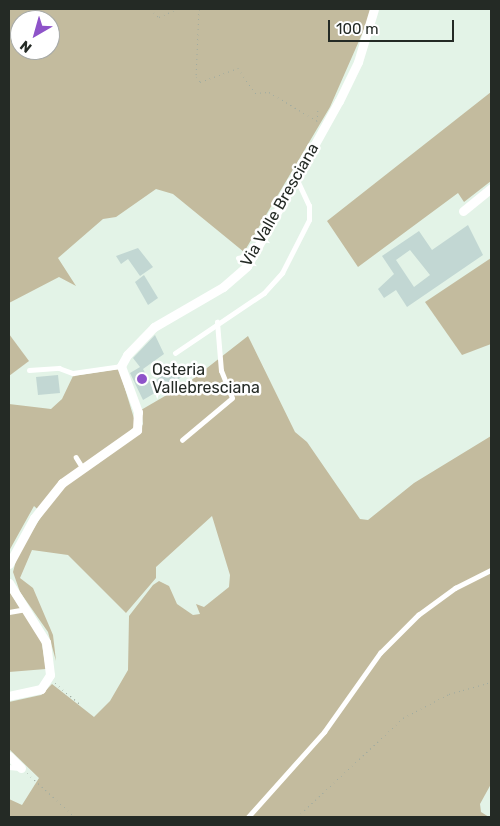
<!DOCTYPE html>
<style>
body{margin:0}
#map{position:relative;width:500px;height:826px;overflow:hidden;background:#e3f3e7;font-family:Rubik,sans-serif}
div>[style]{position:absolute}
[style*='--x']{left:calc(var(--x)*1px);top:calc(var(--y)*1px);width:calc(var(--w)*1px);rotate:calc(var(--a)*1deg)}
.green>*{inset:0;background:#c3bb9e}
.building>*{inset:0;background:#c2d7d3}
.path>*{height:1px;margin-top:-0.5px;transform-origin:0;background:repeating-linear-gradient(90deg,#9eaaa0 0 1px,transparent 0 5px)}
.service>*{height:4.5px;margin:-2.25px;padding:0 2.25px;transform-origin:2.25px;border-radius:2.25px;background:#fff}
.minor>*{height:9px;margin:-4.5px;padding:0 4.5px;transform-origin:4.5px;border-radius:4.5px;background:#fff}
.dots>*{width:14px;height:14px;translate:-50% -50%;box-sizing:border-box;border:2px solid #fff;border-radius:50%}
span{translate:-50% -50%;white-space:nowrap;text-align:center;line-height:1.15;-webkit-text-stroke:5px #fff;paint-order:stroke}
.street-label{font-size:16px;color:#242a25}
.poi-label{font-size:16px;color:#242a25}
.left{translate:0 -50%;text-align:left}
.frame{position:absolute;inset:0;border:10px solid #242a25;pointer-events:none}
.north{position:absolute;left:10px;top:10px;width:50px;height:50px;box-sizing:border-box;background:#fff;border:1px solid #a7aaa8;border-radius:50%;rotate:218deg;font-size:14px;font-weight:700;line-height:20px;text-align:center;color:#242a25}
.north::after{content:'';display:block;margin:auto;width:18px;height:22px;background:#8e53c9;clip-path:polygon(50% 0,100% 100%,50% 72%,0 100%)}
.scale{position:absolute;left:328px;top:20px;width:126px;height:22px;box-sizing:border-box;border:2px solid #242a25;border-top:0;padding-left:6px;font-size:15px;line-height:18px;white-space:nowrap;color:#242a25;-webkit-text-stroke:4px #fff;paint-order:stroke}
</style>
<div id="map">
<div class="green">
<div style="clip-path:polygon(evenodd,9px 9px,373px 9px,330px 107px,244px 252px,173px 194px,156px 189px,116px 217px,103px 219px,58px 258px,76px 286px,59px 277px,9px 303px,9px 9px,20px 20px,50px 20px,50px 50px,20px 50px,20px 20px)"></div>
<div style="clip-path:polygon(491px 92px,491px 181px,464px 202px,458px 193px,358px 267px,327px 221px)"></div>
<div style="clip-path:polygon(491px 258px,491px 344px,462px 355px,425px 302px)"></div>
<div style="clip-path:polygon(9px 334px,29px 361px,9px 376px)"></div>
<div style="clip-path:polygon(248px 336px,295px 432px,307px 442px,360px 519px,368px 520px,414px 483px,491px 436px,491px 784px,480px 804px,481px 812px,489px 817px,9px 817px,9px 799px,22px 805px,39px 778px,9px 749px,9px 702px,41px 695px,52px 684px,94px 717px,110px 701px,128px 670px,129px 616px,153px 585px,159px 581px,169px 586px,177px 604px,193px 615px,200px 614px,196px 604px,204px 607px,229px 587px,230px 575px,212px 516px,156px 567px,156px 578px,126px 613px,68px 555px,32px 550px,20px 578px,33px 588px,53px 635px,56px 661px,48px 632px,20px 592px,13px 572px,18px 553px,43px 514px,34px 506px,9px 551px,9px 404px,51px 409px,62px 399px,73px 376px,119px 369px,136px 425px,96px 465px,138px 433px,143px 424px,141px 410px,189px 382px)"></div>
<div style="clip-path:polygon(9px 591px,41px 639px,46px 669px,9px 672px)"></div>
</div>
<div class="building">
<div style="clip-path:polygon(evenodd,468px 225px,483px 255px,407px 307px,396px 290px,384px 298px,378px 289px,394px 274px,382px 256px,419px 231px,432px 250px,468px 225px,410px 250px,430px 275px,414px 287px,396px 260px,410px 250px)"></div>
<div style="clip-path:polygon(138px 248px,153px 267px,140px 276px,128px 259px,121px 264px,116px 256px)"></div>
<div style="clip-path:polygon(144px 275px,158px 298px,148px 305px,135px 282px)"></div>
<div style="clip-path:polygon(155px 335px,164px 354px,143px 369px,151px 384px,174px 366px,182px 377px,143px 400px,130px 373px,140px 367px,133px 358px)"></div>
<div style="clip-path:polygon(58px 375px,60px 393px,38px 395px,36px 377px)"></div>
</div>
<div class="path">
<div style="--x:127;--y:9;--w:4;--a:0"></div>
<div style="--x:150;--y:9;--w:12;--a:42"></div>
<div style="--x:159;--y:17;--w:20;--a:-24"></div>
<div style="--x:199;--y:9;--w:68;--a:92.5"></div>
<div style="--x:196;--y:77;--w:6;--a:51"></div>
<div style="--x:200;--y:82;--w:40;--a:-20.2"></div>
<div style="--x:238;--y:68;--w:30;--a:56"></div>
<div style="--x:255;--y:93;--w:14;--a:-4"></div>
<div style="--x:269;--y:92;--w:56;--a:31.1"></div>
<div style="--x:317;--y:121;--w:14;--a:-86"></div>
<div style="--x:55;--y:683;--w:34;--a:40"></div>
<div style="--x:27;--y:773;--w:65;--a:42.5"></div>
<div style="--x:297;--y:817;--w:145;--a:-43"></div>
<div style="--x:403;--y:718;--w:52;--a:-27.6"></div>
<div style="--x:449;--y:694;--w:44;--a:-15.9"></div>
</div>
<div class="service">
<div style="--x:238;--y:258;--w:8;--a:-14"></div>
<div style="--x:175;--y:353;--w:107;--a:-34"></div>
<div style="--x:264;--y:293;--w:27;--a:-48"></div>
<div style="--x:282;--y:273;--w:59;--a:-63"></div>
<div style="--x:309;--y:220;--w:14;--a:-90"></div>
<div style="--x:309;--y:206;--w:29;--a:-115"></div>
<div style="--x:29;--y:370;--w:30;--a:-4"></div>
<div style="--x:59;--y:368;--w:15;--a:20"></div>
<div style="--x:73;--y:373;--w:49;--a:-8.3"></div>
<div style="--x:182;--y:440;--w:65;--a:-40"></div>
<div style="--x:232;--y:398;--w:29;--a:-112"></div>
<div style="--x:221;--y:371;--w:49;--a:-94.7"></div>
<div style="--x:76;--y:457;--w:13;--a:58"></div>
<div style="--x:9;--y:612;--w:17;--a:-10"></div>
<div style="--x:9;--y:767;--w:10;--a:6"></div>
<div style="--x:248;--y:817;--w:114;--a:-48.2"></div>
<div style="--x:324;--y:732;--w:97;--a:-54.7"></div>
<div style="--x:380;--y:653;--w:54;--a:-45"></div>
<div style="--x:418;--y:615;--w:46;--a:-36.1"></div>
<div style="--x:455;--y:588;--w:40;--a:-26.6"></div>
</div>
<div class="minor">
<div style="--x:463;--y:211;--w:36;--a:-39"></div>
<div style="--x:9;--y:564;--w:52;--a:-61.5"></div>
<div style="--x:34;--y:518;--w:45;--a:-51.3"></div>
<div style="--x:62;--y:483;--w:92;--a:-35.2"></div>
<div style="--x:137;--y:430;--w:18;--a:-87"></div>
<div style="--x:138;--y:412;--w:49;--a:-110.3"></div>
<div style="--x:121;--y:366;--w:13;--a:-61"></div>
<div style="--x:127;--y:355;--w:39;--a:-46"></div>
<div style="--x:154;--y:327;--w:80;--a:-30.1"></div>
<div style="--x:223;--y:287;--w:32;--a:-41"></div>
<div style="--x:247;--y:266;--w:189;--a:-60.9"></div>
<div style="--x:339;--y:101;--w:43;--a:-64"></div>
<div style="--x:358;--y:62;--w:55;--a:-73.2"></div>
<div style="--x:9;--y:583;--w:70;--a:57.9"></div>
<div style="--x:46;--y:642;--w:33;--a:83"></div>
<div style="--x:50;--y:675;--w:17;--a:123"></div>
<div style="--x:41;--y:689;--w:33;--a:168"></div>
<div style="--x:9;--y:756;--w:17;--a:45"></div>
</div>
<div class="dots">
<div style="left:142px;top:379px;background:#8e53c9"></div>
</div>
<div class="street-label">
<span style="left:280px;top:205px;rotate:-60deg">Via Valle Bresciana</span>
</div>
<div class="poi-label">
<span class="left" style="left:152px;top:379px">Osteria<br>Vallebresciana</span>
</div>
<div class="frame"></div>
<div class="north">N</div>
<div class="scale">100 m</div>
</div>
